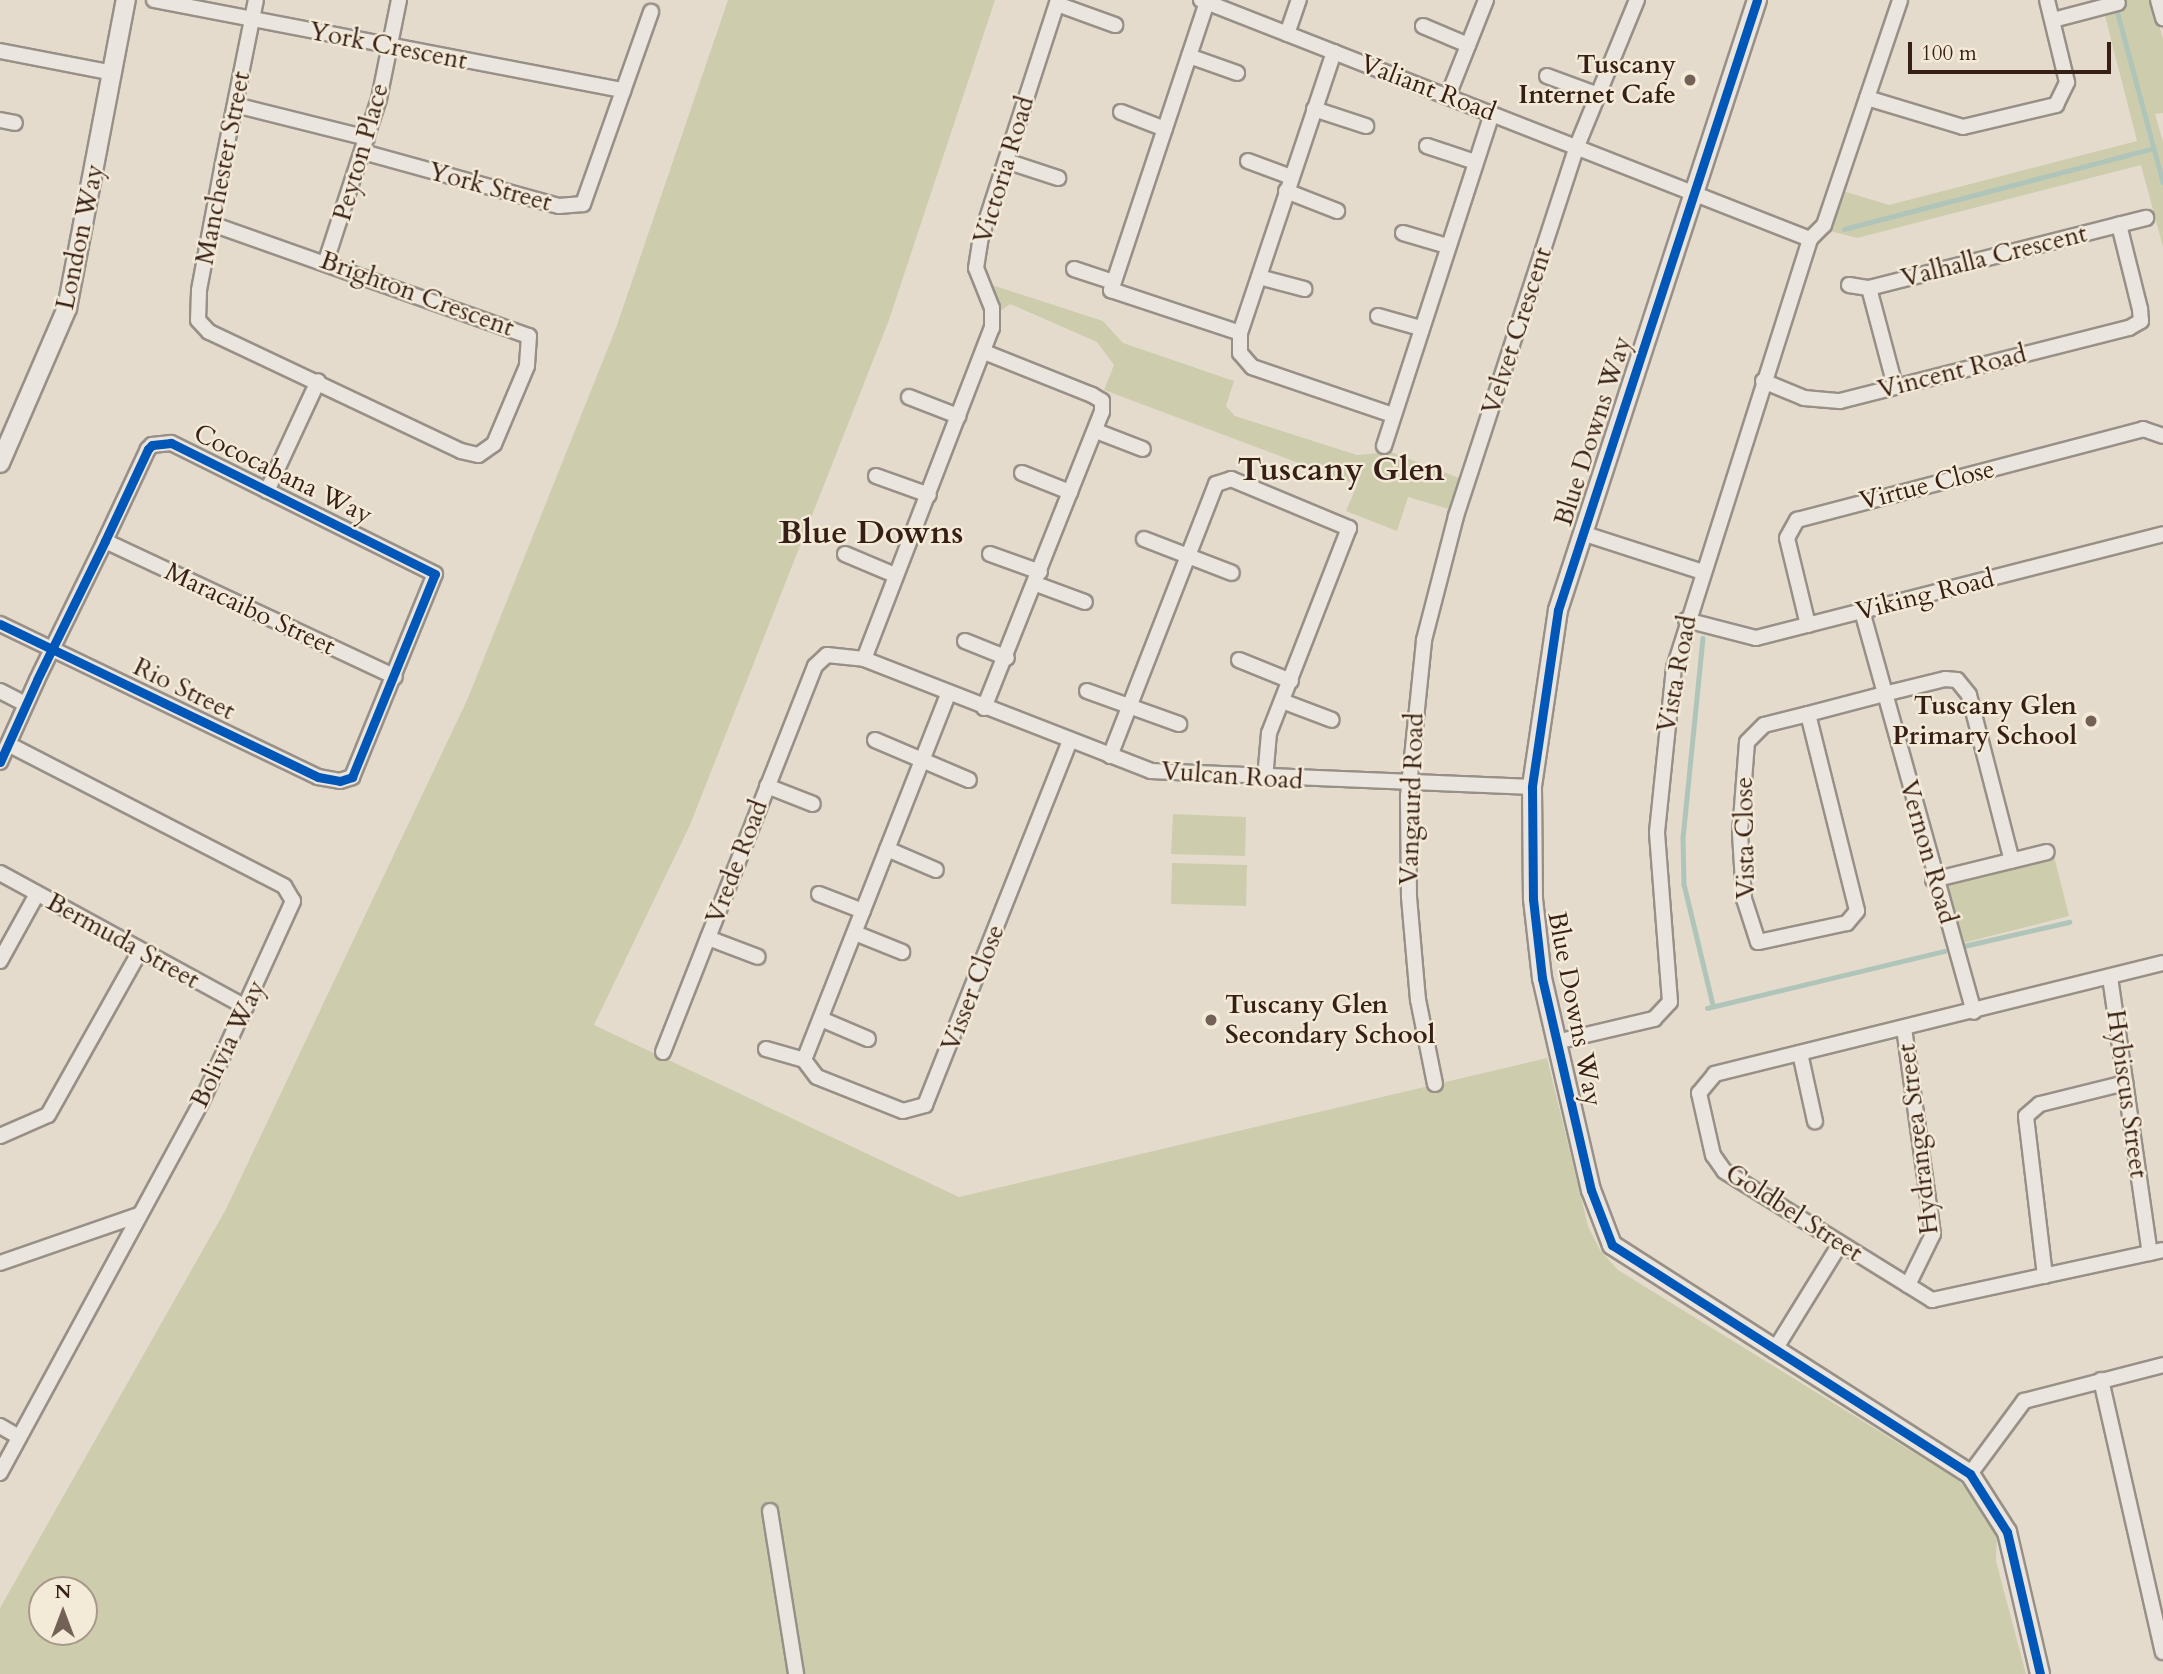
<!DOCTYPE html>
<style>
body{margin:0}
#map{position:relative;width:2163px;height:1674px;overflow:hidden;background:#e4dbcd;font-family:Cardo,serif}
div>[style]{position:absolute}
[style*='--x']{left:calc(var(--x)*1px);top:calc(var(--y)*1px);width:calc(var(--w)*1px);rotate:calc(var(--a)*1deg)}
.green>*{inset:0;background:#cdcdad}
.stream>*{height:4.5px;margin:-2.25px;padding:0 2.25px;transform-origin:2.25px;border-radius:2.25px;background:#b0c5b9}
.roads{filter:drop-shadow(2px 0 #989087) drop-shadow(-2px 0 #989087) drop-shadow(0 2px #989087) drop-shadow(0 -2px #989087)}
.minor>*{height:14px;margin:-7px;padding:0 7px;transform-origin:7px;border-radius:7px;background:#eae5de}
.tertiary>*{height:18px;margin:-9px;padding:0 9px;transform-origin:9px;border-radius:9px;background:#eae5de}
.cycleway>*{height:9px;margin:-4.5px;padding:0 4.5px;transform-origin:4.5px;border-radius:4.5px;background:#0057b8}
.dots>*{width:19px;height:19px;translate:-50% -50%;box-sizing:border-box;border:4px solid #f4ead8;border-radius:50%}
span{translate:-50% -50%;white-space:nowrap;text-align:center;line-height:1.15;-webkit-text-stroke:5px #f4ead8;paint-order:stroke}
.street-label{font-size:26px;color:#361f17}
.poi-label{font-size:26px;color:#361f17;font-weight:700}
.right{translate:-100% -50%;text-align:right}
.left{translate:0 -50%;text-align:left}
.district-label{font-size:33px;color:#361f17;font-weight:700}
.north{position:absolute;left:28px;top:1576px;width:70px;height:70px;box-sizing:border-box;background:#f4ead8;border:2px solid #a8998b;border-radius:50%;rotate:0deg;font-size:19px;font-weight:700;line-height:28px;text-align:center;color:#361f17}
.north::after{content:'';display:block;margin:auto;width:24px;height:32px;background:#736157;clip-path:polygon(50% 0,100% 100%,50% 72%,0 100%)}
.scale{position:absolute;left:1908px;top:42px;width:203px;height:32px;box-sizing:border-box;border:4px solid #361f17;border-top:0;padding-left:9px;font-size:21px;line-height:24px;white-space:nowrap;color:#361f17;-webkit-text-stroke:5px #f4ead8;paint-order:stroke}
</style>
<div id="map">
<div class="green">
<div style="clip-path:polygon(evenodd,728px 0,995px 0,889px 320px,690px 825px,594px 1025px,959px 1197px,1547px 1058px,1588px 1226px,1600px 1250px,1618px 1270px,1958px 1480px,1981px 1505px,1997px 1537px,1996px 1561px,2026px 1674px,0 1674px,0 1608px,226px 1209px,468px 698px,616px 328px,728px 0,42px 1590px,84px 1590px,84px 1632px,42px 1632px,42px 1590px)"></div>
<div style="clip-path:polygon(2101px 0,2152px 0,2163px 39px,2163px 113px,2155px 114px,2163px 142px,2163px 247px,2141px 165px,1857px 238px,1830px 231px,1843px 191px,1889px 205px,2137px 141px)"></div>
<div style="clip-path:polygon(989px 284px,1103px 321px,1123px 343px,1234px 381px,1226px 406px,1235px 416px,1357px 455px,1391px 452px,1462px 479px,1452px 510px,1408px 497px,1397px 531px,1346px 511px,1357px 485px,1104px 390px,1114px 365px,1097px 342px,1010px 304px,999px 312px)"></div>
<div style="clip-path:polygon(1173px 814px,1246px 817px,1245px 856px,1171px 854px)"></div>
<div style="clip-path:polygon(2054px 856px,2069px 916px,1959px 944px,1945px 893px,1950px 885px)"></div>
<div style="clip-path:polygon(1172px 863px,1247px 865px,1246px 906px,1171px 904px)"></div>
</div>
<div class="stream">
<div style="--x:2118;--y:14;--w:174;--a:75"></div>
<div style="--x:1844;--y:229;--w:320;--a:-14.6"></div>
<div style="--x:1703;--y:638;--w:200;--a:95.7"></div>
<div style="--x:1683;--y:837;--w:47;--a:88.8"></div>
<div style="--x:1684;--y:884;--w:124;--a:76.5"></div>
<div style="--x:1964;--y:946;--w:108;--a:-12.9"></div>
<div style="--x:1707;--y:1008;--w:244;--a:-13.5"></div>
</div>
<div class="roads">
<div class="minor">
<div style="--x:154;--y:0;--w:478;--a:10.9"></div>
<div style="--x:1201;--y:0;--w:654;--a:21.43"></div>
<div style="--x:2158;--y:0;--w:19;--a:74"></div>
<div style="--x:1207;--y:2;--w:304;--a:108.4"></div>
<div style="--x:1111;--y:290;--w:136;--a:18.4"></div>
<div style="--x:1057;--y:4;--w:62;--a:19.9"></div>
<div style="--x:2053;--y:20;--w:67;--a:-14.7"></div>
<div style="--x:1423;--y:26;--w:49;--a:22.9"></div>
<div style="--x:1287;--y:34;--w:36;--a:-71"></div>
<div style="--x:0;--y:51;--w:115;--a:11"></div>
<div style="--x:1334;--y:52;--w:296;--a:108.5"></div>
<div style="--x:1240;--y:333;--w:20;--a:90"></div>
<div style="--x:1240;--y:353;--w:18;--a:49"></div>
<div style="--x:1252;--y:367;--w:149;--a:18.8"></div>
<div style="--x:1189;--y:56;--w:51;--a:19.5"></div>
<div style="--x:1547;--y:76;--w:52;--a:20.2"></div>
<div style="--x:1448;--y:96;--w:103;--a:-68.4"></div>
<div style="--x:1867;--y:98;--w:100;--a:16.8"></div>
<div style="--x:1963;--y:127;--w:96;--a:-13.3"></div>
<div style="--x:2056;--y:105;--w:25;--a:-64"></div>
<div style="--x:2067;--y:82;--w:84;--a:-103.7"></div>
<div style="--x:235;--y:105;--w:136;--a:14"></div>
<div style="--x:1314;--y:109;--w:55;--a:18.1"></div>
<div style="--x:1121;--y:112;--w:47;--a:21.1"></div>
<div style="--x:0;--y:120;--w:15;--a:11"></div>
<div style="--x:1427;--y:146;--w:51;--a:18.4"></div>
<div style="--x:363;--y:152;--w:203;--a:15.4"></div>
<div style="--x:559;--y:206;--w:24;--a:-5"></div>
<div style="--x:583;--y:204;--w:204;--a:-70.5"></div>
<div style="--x:1006;--y:161;--w:55;--a:18.1"></div>
<div style="--x:1248;--y:161;--w:46;--a:20.4"></div>
<div style="--x:1286;--y:191;--w:55;--a:21.4"></div>
<div style="--x:212;--y:224;--w:336;--a:19.5"></div>
<div style="--x:529;--y:336;--w:30;--a:94"></div>
<div style="--x:527;--y:366;--w:85;--a:112.9"></div>
<div style="--x:494;--y:444;--w:19;--a:145"></div>
<div style="--x:478;--y:455;--w:17;--a:-167"></div>
<div style="--x:461;--y:451;--w:279;--a:-154.7"></div>
<div style="--x:209;--y:332;--w:16;--a:-133"></div>
<div style="--x:198;--y:320;--w:30;--a:-88"></div>
<div style="--x:199;--y:290;--w:124;--a:-79.3"></div>
<div style="--x:222;--y:168;--w:171;--a:-78.6"></div>
<div style="--x:1403;--y:233;--w:46;--a:16.5"></div>
<div style="--x:326;--y:261;--w:170;--a:-71.9"></div>
<div style="--x:379;--y:99;--w:101;--a:-78.6"></div>
<div style="--x:1074;--y:269;--w:41;--a:18.4"></div>
<div style="--x:1259;--y:277;--w:47;--a:14.9"></div>
<div style="--x:1849;--y:285;--w:20;--a:9"></div>
<div style="--x:1869;--y:288;--w:286;--a:-14.2"></div>
<div style="--x:1869;--y:288;--w:101;--a:75.1"></div>
<div style="--x:1378;--y:316;--w:44;--a:15.9"></div>
<div style="--x:1763;--y:381;--w:44;--a:22.5"></div>
<div style="--x:1804;--y:398;--w:36;--a:5"></div>
<div style="--x:1840;--y:401;--w:298;--a:-14.2"></div>
<div style="--x:2129;--y:328;--w:14;--a:-30"></div>
<div style="--x:2141;--y:321;--w:12;--a:-95"></div>
<div style="--x:2140;--y:309;--w:87;--a:-104"></div>
<div style="--x:909;--y:397;--w:53;--a:21.2"></div>
<div style="--x:1096;--y:431;--w:50;--a:21"></div>
<div style="--x:1384;--y:446;--w:349;--a:-72"></div>
<div style="--x:1022;--y:473;--w:52;--a:21.6"></div>
<div style="--x:876;--y:476;--w:56;--a:19.7"></div>
<div style="--x:267;--y:491;--w:121;--a:-65.1"></div>
<div style="--x:1582;--y:533;--w:124;--a:17.9"></div>
<div style="--x:1144;--y:539;--w:94;--a:21.1"></div>
<div style="--x:105;--y:541;--w:320;--a:25.1"></div>
<div style="--x:845;--y:554;--w:54;--a:22.8"></div>
<div style="--x:990;--y:554;--w:53;--a:19.8"></div>
<div style="--x:1036;--y:584;--w:52;--a:20.2"></div>
<div style="--x:1862;--y:611;--w:416;--a:74.4"></div>
<div style="--x:1686;--y:620;--w:72;--a:14.4"></div>
<div style="--x:1756;--y:638;--w:420;--a:-14.3"></div>
<div style="--x:0;--y:624;--w:58;--a:25.7"></div>
<div style="--x:52;--y:649;--w:295;--a:25.7"></div>
<div style="--x:318;--y:777;--w:22;--a:10"></div>
<div style="--x:340;--y:781;--w:13;--a:-18"></div>
<div style="--x:352;--y:777;--w:219;--a:-67.8"></div>
<div style="--x:435;--y:574;--w:295;--a:-153.6"></div>
<div style="--x:171;--y:443;--w:19;--a:174"></div>
<div style="--x:152;--y:445;--w:6;--a:135"></div>
<div style="--x:148;--y:449;--w:102;--a:115.1"></div>
<div style="--x:105;--y:541;--w:120;--a:116.1"></div>
<div style="--x:52;--y:649;--w:34;--a:116"></div>
<div style="--x:37;--y:680;--w:90;--a:114.3"></div>
<div style="--x:1808;--y:625;--w:89;--a:-103.6"></div>
<div style="--x:1787;--y:538;--w:21;--a:-61"></div>
<div style="--x:1797;--y:520;--w:358;--a:-14.7"></div>
<div style="--x:2143;--y:429;--w:21;--a:19"></div>
<div style="--x:965;--y:641;--w:45;--a:22"></div>
<div style="--x:864;--y:659;--w:355;--a:-68.9"></div>
<div style="--x:992;--y:328;--w:20;--a:-90"></div>
<div style="--x:992;--y:308;--w:43;--a:-111.8"></div>
<div style="--x:976;--y:268;--w:31;--a:-81"></div>
<div style="--x:981;--y:237;--w:249;--a:-72"></div>
<div style="--x:1239;--y:660;--w:56;--a:22"></div>
<div style="--x:0;--y:691;--w:29;--a:27"></div>
<div style="--x:1087;--y:691;--w:98;--a:19.7"></div>
<div style="--x:1282;--y:701;--w:53;--a:20.8"></div>
<div style="--x:984;--y:708;--w:319;--a:-68.3"></div>
<div style="--x:1102;--y:412;--w:11;--a:-90"></div>
<div style="--x:1102;--y:401;--w:12;--a:-149"></div>
<div style="--x:1092;--y:395;--w:116;--a:-158.3"></div>
<div style="--x:1808;--y:714;--w:203;--a:76"></div>
<div style="--x:1857;--y:911;--w:16;--a:130"></div>
<div style="--x:1847;--y:923;--w:91;--a:167.9"></div>
<div style="--x:1758;--y:942;--w:45;--a:-108"></div>
<div style="--x:1744;--y:899;--w:66;--a:-93.5"></div>
<div style="--x:1740;--y:833;--w:91;--a:-85.6"></div>
<div style="--x:1747;--y:742;--w:24;--a:-45"></div>
<div style="--x:1764;--y:725;--w:45;--a:-14"></div>
<div style="--x:1808;--y:714;--w:79;--a:-14.7"></div>
<div style="--x:1884;--y:694;--w:63;--a:-13.8"></div>
<div style="--x:1945;--y:679;--w:12;--a:5"></div>
<div style="--x:1957;--y:680;--w:19;--a:51"></div>
<div style="--x:1969;--y:695;--w:171;--a:75.5"></div>
<div style="--x:875;--y:740;--w:102;--a:23.1"></div>
<div style="--x:1110;--y:756;--w:292;--a:-68.7"></div>
<div style="--x:1216;--y:484;--w:16;--a:-18"></div>
<div style="--x:1231;--y:479;--w:128;--a:22.6"></div>
<div style="--x:1349;--y:528;--w:220;--a:111.3"></div>
<div style="--x:1269;--y:733;--w:46;--a:95"></div>
<div style="--x:767;--y:786;--w:49;--a:21.4"></div>
<div style="--x:887;--y:849;--w:53;--a:23.2"></div>
<div style="--x:0;--y:873;--w:280;--a:28.6"></div>
<div style="--x:1933;--y:880;--w:117;--a:-13.8"></div>
<div style="--x:819;--y:894;--w:47;--a:21.1"></div>
<div style="--x:855;--y:933;--w:51;--a:22"></div>
<div style="--x:708;--y:938;--w:53;--a:20.8"></div>
<div style="--x:0;--y:961;--w:77;--a:-61.1"></div>
<div style="--x:2163;--y:963;--w:462;--a:166.1"></div>
<div style="--x:1715;--y:1074;--w:25;--a:130"></div>
<div style="--x:1699;--y:1093;--w:64;--a:77.3"></div>
<div style="--x:1713;--y:1155;--w:19;--a:55"></div>
<div style="--x:1724;--y:1171;--w:245;--a:31.8"></div>
<div style="--x:1932;--y:1300;--w:236;--a:-12.2"></div>
<div style="--x:2110;--y:977;--w:279;--a:81.8"></div>
<div style="--x:821;--y:1019;--w:51;--a:23.1"></div>
<div style="--x:1904;--y:1028;--w:208;--a:82"></div>
<div style="--x:1933;--y:1234;--w:57;--a:116.1"></div>
<div style="--x:1556;--y:1042;--w:101;--a:-13.2"></div>
<div style="--x:1654;--y:1019;--w:23;--a:-47"></div>
<div style="--x:1670;--y:1002;--w:170;--a:-94.4"></div>
<div style="--x:1657;--y:832;--w:165;--a:-84.1"></div>
<div style="--x:1674;--y:668;--w:450;--a:-72.4"></div>
<div style="--x:1810;--y:239;--w:20;--a:-45"></div>
<div style="--x:1824;--y:225;--w:237;--a:-71.3"></div>
<div style="--x:766;--y:1049;--w:40;--a:16"></div>
<div style="--x:663;--y:1052;--w:415;--a:-68.5"></div>
<div style="--x:815;--y:666;--w:16;--a:-43"></div>
<div style="--x:827;--y:655;--w:37;--a:6"></div>
<div style="--x:864;--y:659;--w:308;--a:21.3"></div>
<div style="--x:1151;--y:771;--w:381;--a:2.4"></div>
<div style="--x:1800;--y:1053;--w:70;--a:77.6"></div>
<div style="--x:804;--y:1060;--w:21;--a:53"></div>
<div style="--x:817;--y:1077;--w:92;--a:21.6"></div>
<div style="--x:903;--y:1111;--w:23;--a:-15"></div>
<div style="--x:925;--y:1105;--w:392;--a:-68.3"></div>
<div style="--x:804;--y:1060;--w:393;--a:-68.5"></div>
<div style="--x:1435;--y:1084;--w:86;--a:-101.4"></div>
<div style="--x:1418;--y:1000;--w:103;--a:-95"></div>
<div style="--x:1409;--y:897;--w:101;--a:-90.6"></div>
<div style="--x:1408;--y:796;--w:157;--a:-84.1"></div>
<div style="--x:1424;--y:640;--w:128;--a:-75.5"></div>
<div style="--x:1456;--y:516;--w:389;--a:-71.9"></div>
<div style="--x:1577;--y:146;--w:158;--a:-67.7"></div>
<div style="--x:0;--y:1136;--w:52;--a:-23.6"></div>
<div style="--x:48;--y:1115;--w:188;--a:-60.7"></div>
<div style="--x:0;--y:1263;--w:147;--a:-19.1"></div>
<div style="--x:2045;--y:1276;--w:161;--a:-96.8"></div>
<div style="--x:2026;--y:1116;--w:18;--a:-41"></div>
<div style="--x:2040;--y:1104;--w:88;--a:-13.9"></div>
<div style="--x:1774;--y:1351;--w:126;--a:-58.3"></div>
<div style="--x:2101;--y:1380;--w:279;--a:77.2"></div>
<div style="--x:0;--y:1426;--w:22;--a:30"></div>
<div style="--x:0;--y:1473;--w:421;--a:-61.5"></div>
<div style="--x:201;--y:1103;--w:222;--a:-65.5"></div>
<div style="--x:293;--y:901;--w:17;--a:-121"></div>
<div style="--x:284;--y:886;--w:310;--a:-152.8"></div>
<div style="--x:1970;--y:1474;--w:91;--a:-53.5"></div>
<div style="--x:2024;--y:1401;--w:144;--a:-14.5"></div>
<div style="--x:770;--y:1511;--w:165;--a:80.9"></div>
</div>
<div class="tertiary">
<div style="--x:1757;--y:0;--w:642;--a:108.07"></div>
<div style="--x:1558;--y:610;--w:179;--a:98.4"></div>
<div style="--x:1532;--y:787;--w:112;--a:89.5"></div>
<div style="--x:1533;--y:899;--w:80;--a:83.5"></div>
<div style="--x:1542;--y:978;--w:218;--a:77"></div>
<div style="--x:1591;--y:1190;--w:59;--a:69.1"></div>
<div style="--x:1612;--y:1245;--w:425;--a:32.6"></div>
<div style="--x:1970;--y:1474;--w:69;--a:57.5"></div>
<div style="--x:2007;--y:1532;--w:146;--a:76.9"></div>
<div style="--x:0;--y:463;--w:169;--a:-66.6"></div>
<div style="--x:67;--y:308;--w:314;--a:-79.2"></div>
</div>
</div>
<div class="cycleway">
<div style="--x:1757;--y:0;--w:642;--a:108.07"></div>
<div style="--x:1558;--y:610;--w:179;--a:98.4"></div>
<div style="--x:1532;--y:787;--w:112;--a:89.5"></div>
<div style="--x:1533;--y:899;--w:80;--a:83.5"></div>
<div style="--x:1542;--y:978;--w:218;--a:77"></div>
<div style="--x:1591;--y:1190;--w:59;--a:69.1"></div>
<div style="--x:1612;--y:1245;--w:425;--a:32.6"></div>
<div style="--x:1970;--y:1474;--w:69;--a:57.5"></div>
<div style="--x:2007;--y:1532;--w:146;--a:76.9"></div>
<div style="--x:0;--y:624;--w:58;--a:25.7"></div>
<div style="--x:52;--y:649;--w:295;--a:25.7"></div>
<div style="--x:318;--y:777;--w:22;--a:10"></div>
<div style="--x:340;--y:781;--w:13;--a:-18"></div>
<div style="--x:352;--y:777;--w:219;--a:-67.8"></div>
<div style="--x:435;--y:574;--w:295;--a:-153.6"></div>
<div style="--x:171;--y:443;--w:19;--a:174"></div>
<div style="--x:152;--y:445;--w:6;--a:135"></div>
<div style="--x:148;--y:449;--w:102;--a:115.1"></div>
<div style="--x:105;--y:541;--w:120;--a:116.1"></div>
<div style="--x:52;--y:649;--w:34;--a:116"></div>
<div style="--x:37;--y:680;--w:90;--a:114.3"></div>
</div>
<div class="dots">
<div style="left:1690px;top:80px;background:#736157"></div>
<div style="left:2091px;top:721px;background:#736157"></div>
<div style="left:1211px;top:1020px;background:#736157"></div>
</div>
<div class="street-label">
<span style="left:388px;top:46px;rotate:11deg">York Crescent</span>
<span style="left:1428px;top:88px;rotate:21deg">Valiant Road</span>
<span style="left:361px;top:152px;rotate:-74deg">Peyton Place</span>
<span style="left:223px;top:168px;rotate:-79deg">Manchester Street</span>
<span style="left:1004px;top:170px;rotate:-73deg">Victoria Road</span>
<span style="left:490px;top:187px;rotate:15deg">York Street</span>
<span style="left:80px;top:237px;rotate:-78deg">London Way</span>
<span style="left:1994px;top:256px;rotate:-14deg">Valhalla Crescent</span>
<span style="left:417px;top:294px;rotate:20deg">Brighton Crescent</span>
<span style="left:1517px;top:331px;rotate:-72deg">Velvet Crescent</span>
<span style="left:1952px;top:372px;rotate:-14deg">Vincent Road</span>
<span style="left:1593px;top:431px;rotate:-72deg">Blue Downs Way</span>
<span style="left:283px;top:474px;rotate:26deg">Cococabana Way</span>
<span style="left:1927px;top:485px;rotate:-14deg">Virtue Close</span>
<span style="left:1925px;top:595px;rotate:-14deg">Viking Road</span>
<span style="left:250px;top:609px;rotate:25deg">Maracaibo Street</span>
<span style="left:1677px;top:674px;rotate:-79deg">Vista Road</span>
<span style="left:184px;top:689px;rotate:26deg">Rio Street</span>
<span style="left:1232px;top:776px;rotate:4deg">Vulcan Road</span>
<span style="left:1412px;top:799px;rotate:-88deg">Vangaurd Road</span>
<span style="left:1745px;top:838px;rotate:-91deg">Vista Close</span>
<span style="left:1928px;top:852px;rotate:74deg">Vernon Road</span>
<span style="left:737px;top:862px;rotate:-69deg">Vrede Road</span>
<span style="left:123px;top:941px;rotate:29deg">Bermuda Street</span>
<span style="left:973px;top:988px;rotate:-69deg">Visser Close</span>
<span style="left:1575px;top:1009px;rotate:79deg">Blue Downs Way</span>
<span style="left:228px;top:1044px;rotate:-64deg">Bolivia Way</span>
<span style="left:2127px;top:1094px;rotate:82deg">Hybiscus Street</span>
<span style="left:1918px;top:1139px;rotate:-97deg">Hydrangea Street</span>
<span style="left:1794px;top:1213px;rotate:33deg">Goldbel Street</span>
</div>
<div class="poi-label">
<span class="right" style="left:1676px;top:80px">Tuscany<br>Internet Cafe</span>
<span class="right" style="left:2077px;top:721px">Tuscany Glen<br>Primary School</span>
<span class="left" style="left:1225px;top:1020px">Tuscany Glen<br>Secondary School</span>
</div>
<div class="district-label">
<span style="left:1341px;top:470px">Tuscany Glen</span>
<span style="left:871px;top:533px">Blue Downs</span>
</div>
<div class="north">N</div>
<div class="scale">100 m</div>
</div>
